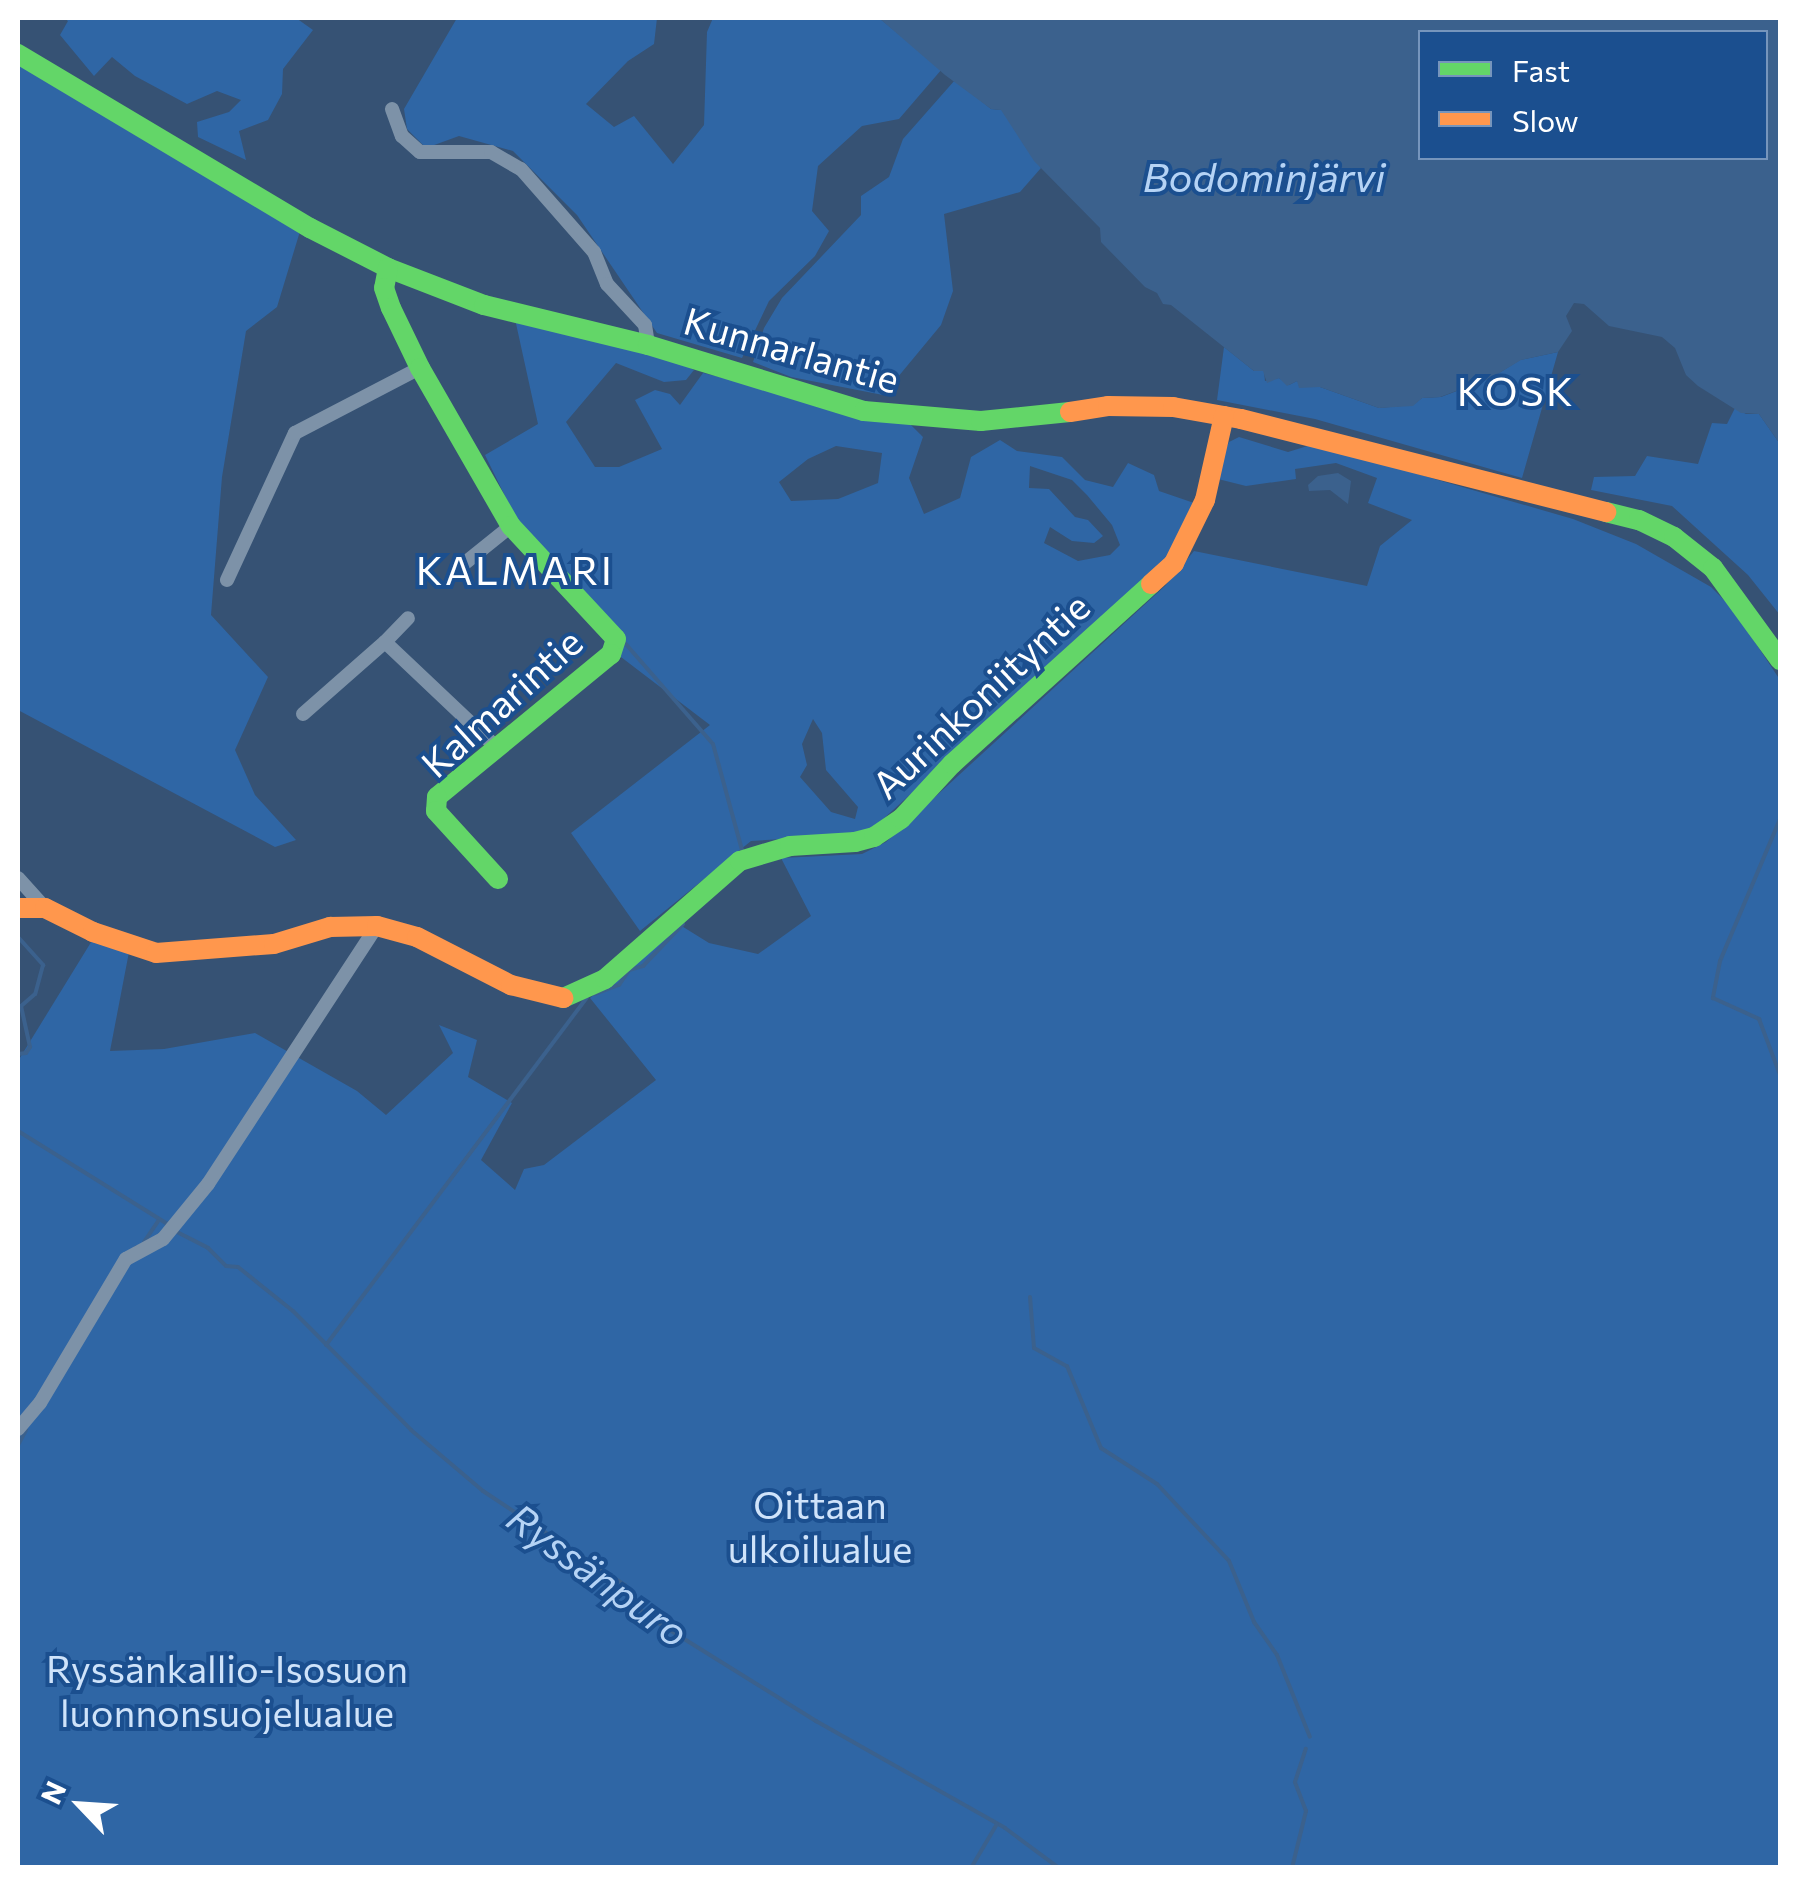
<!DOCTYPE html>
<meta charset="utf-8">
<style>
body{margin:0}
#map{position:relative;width:1798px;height:1885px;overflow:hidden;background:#365274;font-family:Commissioner,sans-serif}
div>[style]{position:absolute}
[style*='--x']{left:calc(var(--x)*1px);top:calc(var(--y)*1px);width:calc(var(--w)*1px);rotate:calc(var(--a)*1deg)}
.green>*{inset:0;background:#2f66a5}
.water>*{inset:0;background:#3b618d}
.stream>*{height:4px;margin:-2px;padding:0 2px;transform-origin:2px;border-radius:2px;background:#3b618d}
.street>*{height:14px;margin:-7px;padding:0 7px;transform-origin:7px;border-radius:7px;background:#7d92a8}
.fast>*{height:20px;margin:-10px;padding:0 10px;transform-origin:10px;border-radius:10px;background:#63d668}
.slow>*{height:20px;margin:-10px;padding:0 10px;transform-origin:10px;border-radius:10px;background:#ff974d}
span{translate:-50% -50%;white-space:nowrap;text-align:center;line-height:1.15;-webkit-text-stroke:8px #1b4f8f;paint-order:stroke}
.street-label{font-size:38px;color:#fff}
.park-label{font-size:38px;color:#cfe3fa}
.water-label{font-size:40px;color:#b5d3f5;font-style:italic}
.neighbourhood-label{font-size:40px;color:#fff;letter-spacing:2.5px}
.frame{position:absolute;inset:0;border:20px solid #fff;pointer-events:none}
.legend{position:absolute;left:1418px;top:30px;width:350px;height:130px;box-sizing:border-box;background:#1b4f8f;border:2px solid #7695bc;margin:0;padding:12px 18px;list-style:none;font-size:30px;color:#fff}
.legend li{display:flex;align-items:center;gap:20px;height:50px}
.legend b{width:50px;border:2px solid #7695bc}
.north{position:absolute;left:30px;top:1755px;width:100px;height:100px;-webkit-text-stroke:8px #1b4f8f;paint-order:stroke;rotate:295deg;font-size:28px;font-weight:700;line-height:40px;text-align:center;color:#fff}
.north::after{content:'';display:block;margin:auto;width:35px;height:45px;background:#fff;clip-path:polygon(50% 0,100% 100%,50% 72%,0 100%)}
</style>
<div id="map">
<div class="green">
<div style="clip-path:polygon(64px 18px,296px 18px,313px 30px,283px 69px,282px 94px,268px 120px,239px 131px,246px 160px,198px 137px,197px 122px,229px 112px,241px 100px,217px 91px,187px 104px,135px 76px,112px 57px,94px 76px,60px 35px,68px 21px)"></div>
<div style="clip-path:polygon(457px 18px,657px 18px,654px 44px,628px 61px,586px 104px,614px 127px,634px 116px,673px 164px,704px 125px,707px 32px,713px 18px,879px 18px,942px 69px,899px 119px,862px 126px,818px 166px,812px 211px,829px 231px,815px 256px,769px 301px,742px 358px,657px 333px,577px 215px,513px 151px,459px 136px,426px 148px,407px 129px,404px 109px)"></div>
<div style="clip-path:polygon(18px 60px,301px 228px,277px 307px,246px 331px,222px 477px,211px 615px,268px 677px,235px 750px,255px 795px,296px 840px,275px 847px,18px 710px)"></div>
<div style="clip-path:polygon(955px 80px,991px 109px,1002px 110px,1041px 168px,1020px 192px,944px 214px,953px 291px,941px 325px,883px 395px,791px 377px,753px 362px,764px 328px,782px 298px,861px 215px,861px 196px,889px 177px,903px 139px)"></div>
<div style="clip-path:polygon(evenodd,515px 319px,661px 353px,694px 370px,686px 380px,664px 382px,616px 363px,566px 422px,595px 467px,619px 467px,662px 449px,635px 400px,655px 390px,670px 394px,680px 405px,703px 373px,908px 422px,923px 437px,909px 478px,924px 514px,960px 498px,971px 457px,1000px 440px,1017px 451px,1062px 457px,1085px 480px,1113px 487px,1128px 463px,1154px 475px,1159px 491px,1197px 504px,1172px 556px,881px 821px,861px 834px,751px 841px,640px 931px,571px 833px,710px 725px,617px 654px,524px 535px,485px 455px,538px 424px,515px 319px,836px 446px,882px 453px,878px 483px,838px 499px,791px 501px,779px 482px,808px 459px,836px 446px,515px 319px,1030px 466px,1072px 480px,1087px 495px,1112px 525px,1120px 545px,1110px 555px,1078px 561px,1044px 543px,1050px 527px,1072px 541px,1094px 543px,1103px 536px,1088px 520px,1075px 517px,1049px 489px,1029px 488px,1030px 466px,515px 319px,813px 719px,822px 733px,826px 770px,858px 807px,855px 819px,831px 812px,800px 777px,807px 765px,802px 744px,813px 719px)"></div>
<div style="clip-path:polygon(1224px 347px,1254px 371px,1264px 371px,1265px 381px,1279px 378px,1289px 385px,1297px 381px,1302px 387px,1320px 387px,1379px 408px,1413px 405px,1422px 398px,1441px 397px,1491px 378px,1520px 360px,1558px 352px,1522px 478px,1315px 419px,1217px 400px)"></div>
<div style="clip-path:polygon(1735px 408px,1746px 414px,1759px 414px,1780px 444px,1780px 615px,1748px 575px,1672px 506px,1591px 490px,1594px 477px,1635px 476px,1647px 456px,1698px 464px,1712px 423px,1727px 424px)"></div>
<div style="clip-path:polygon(evenodd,1239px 437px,1288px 452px,1314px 444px,1573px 519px,1636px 544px,1711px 587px,1733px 609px,1780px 680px,1780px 1867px,18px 1867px,18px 1061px,93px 939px,129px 952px,110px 1051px,164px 1049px,255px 1033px,357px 1091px,386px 1115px,453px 1053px,439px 1025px,477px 1040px,468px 1077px,512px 1103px,481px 1160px,515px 1190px,524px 1169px,544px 1165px,656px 1080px,590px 998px,680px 925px,709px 943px,758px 954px,811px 916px,781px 858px,862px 854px,886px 842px,1165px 586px,1194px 551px,1367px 586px,1380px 546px,1412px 520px,1368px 503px,1377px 478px,1336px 463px,1295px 469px,1296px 479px,1246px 486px,1214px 478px,1229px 442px,1239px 437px,163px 1236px,159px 1249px,127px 1263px,123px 1257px,135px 1246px,163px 1236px)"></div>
</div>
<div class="water">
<div style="clip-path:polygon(evenodd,879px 18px,1780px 18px,1780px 444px,1759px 414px,1741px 413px,1698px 386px,1686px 375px,1675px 348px,1662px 337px,1609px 326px,1584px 304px,1574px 303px,1566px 316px,1572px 331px,1558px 352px,1521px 360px,1491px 378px,1440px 397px,1422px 398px,1413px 406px,1379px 408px,1320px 387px,1299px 388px,1297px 381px,1287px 386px,1279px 378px,1267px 383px,1263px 371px,1254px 371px,1171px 305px,1163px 304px,1157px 293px,1145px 287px,1101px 242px,1100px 228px,1034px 161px,1001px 110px,991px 109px,945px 75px,879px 18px,1420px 32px,1766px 32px,1766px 158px,1420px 158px,1420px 32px)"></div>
<div style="clip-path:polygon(1338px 473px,1351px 481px,1348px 504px,1330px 490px,1309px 491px,1308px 485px,1318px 476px)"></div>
</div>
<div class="stream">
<div style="--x:624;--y:642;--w:135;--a:48.9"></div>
<div style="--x:713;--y:744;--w:110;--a:74.7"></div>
<div style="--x:1780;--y:819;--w:154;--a:112.9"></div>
<div style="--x:1720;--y:961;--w:38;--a:101"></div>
<div style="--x:1713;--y:998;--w:51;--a:24.5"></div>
<div style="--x:1759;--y:1019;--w:60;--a:69.4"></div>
<div style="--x:18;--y:937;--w:38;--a:48"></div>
<div style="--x:43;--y:965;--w:30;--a:105"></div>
<div style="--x:35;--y:994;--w:18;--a:139"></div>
<div style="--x:21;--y:1006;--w:42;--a:77.6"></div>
<div style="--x:30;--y:1047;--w:7;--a:124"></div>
<div style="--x:26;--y:1053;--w:8;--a:173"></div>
<div style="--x:595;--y:994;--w:26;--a:-21"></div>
<div style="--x:619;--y:985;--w:18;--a:-56"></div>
<div style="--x:629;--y:970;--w:15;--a:-16"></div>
<div style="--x:643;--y:966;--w:58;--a:-46.4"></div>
<div style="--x:18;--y:1131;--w:178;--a:31.9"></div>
<div style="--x:177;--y:1232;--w:35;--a:27"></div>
<div style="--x:208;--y:1248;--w:25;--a:45"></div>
<div style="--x:226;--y:1266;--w:12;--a:5"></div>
<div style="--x:238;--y:1267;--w:70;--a:38.7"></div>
<div style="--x:293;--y:1311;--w:168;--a:45.2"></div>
<div style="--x:411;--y:1430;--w:94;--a:40.3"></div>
<div style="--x:483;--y:1491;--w:170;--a:33.5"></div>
<div style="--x:625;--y:1585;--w:35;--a:57"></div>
<div style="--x:644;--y:1614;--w:203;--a:31.9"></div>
<div style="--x:816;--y:1721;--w:217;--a:29.5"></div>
<div style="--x:1005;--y:1828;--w:67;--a:36.5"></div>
<div style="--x:144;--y:1242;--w:25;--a:-56"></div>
<div style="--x:1030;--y:1297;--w:51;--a:85.5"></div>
<div style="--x:1034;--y:1348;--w:38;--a:29"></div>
<div style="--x:1067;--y:1366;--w:89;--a:67.5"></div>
<div style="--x:1101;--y:1448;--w:67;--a:32.7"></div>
<div style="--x:1157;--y:1484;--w:105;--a:46.9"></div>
<div style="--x:1229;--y:1561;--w:66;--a:67.7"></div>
<div style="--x:1254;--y:1622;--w:40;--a:55.1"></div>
<div style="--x:1277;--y:1655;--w:88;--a:68.1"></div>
<div style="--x:326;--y:1345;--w:434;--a:-53.1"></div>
<div style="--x:18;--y:1445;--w:17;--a:-62"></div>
<div style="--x:971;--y:1868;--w:51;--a:-59.4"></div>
<div style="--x:1292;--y:1868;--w:59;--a:-76.2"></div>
<div style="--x:1306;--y:1811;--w:31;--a:-111"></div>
<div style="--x:1295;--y:1782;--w:35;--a:-72"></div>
</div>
<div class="street">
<div style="--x:392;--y:109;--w:29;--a:70"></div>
<div style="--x:402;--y:136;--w:24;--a:42"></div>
<div style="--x:420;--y:152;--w:71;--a:0"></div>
<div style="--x:491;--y:152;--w:34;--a:30"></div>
<div style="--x:521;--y:169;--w:111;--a:48.7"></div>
<div style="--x:594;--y:252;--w:35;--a:68"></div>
<div style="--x:607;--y:284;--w:56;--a:47.2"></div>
<div style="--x:645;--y:325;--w:20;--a:81"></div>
<div style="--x:460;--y:567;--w:65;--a:-38.8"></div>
<div style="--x:227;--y:580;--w:162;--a:-65.2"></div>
<div style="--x:295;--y:433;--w:141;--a:-27.5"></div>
<div style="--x:385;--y:642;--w:33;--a:-46"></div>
<div style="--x:303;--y:714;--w:109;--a:-41.3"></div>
<div style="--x:385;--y:642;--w:153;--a:43.4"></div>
<div style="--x:18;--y:878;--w:40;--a:48"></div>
<div style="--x:18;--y:1429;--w:34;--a:-50"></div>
<div style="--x:40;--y:1403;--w:168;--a:-59.2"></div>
<div style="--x:126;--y:1259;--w:42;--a:-28.4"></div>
<div style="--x:163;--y:1239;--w:71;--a:-50.7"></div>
<div style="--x:208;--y:1184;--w:308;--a:-56.8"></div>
</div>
<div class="fast">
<div style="--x:18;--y:54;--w:340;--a:30.8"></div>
<div style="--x:310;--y:228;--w:88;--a:27.1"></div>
<div style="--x:388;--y:268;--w:103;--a:21.1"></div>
<div style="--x:484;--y:305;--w:169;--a:13.7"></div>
<div style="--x:648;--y:345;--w:226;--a:17"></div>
<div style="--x:864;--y:411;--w:117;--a:4.9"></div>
<div style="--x:981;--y:421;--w:89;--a:-5.8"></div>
<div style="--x:388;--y:268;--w:20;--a:101"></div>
<div style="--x:384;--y:288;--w:21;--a:71"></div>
<div style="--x:391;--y:308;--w:67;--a:64.2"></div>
<div style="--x:420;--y:368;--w:182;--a:60.1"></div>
<div style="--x:511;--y:526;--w:154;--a:47.1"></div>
<div style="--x:616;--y:639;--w:16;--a:108"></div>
<div style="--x:611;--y:654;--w:225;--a:140.6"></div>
<div style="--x:437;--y:797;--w:14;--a:94"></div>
<div style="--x:436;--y:811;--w:92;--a:47.6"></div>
<div style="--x:1606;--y:512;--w:34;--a:14"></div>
<div style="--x:1639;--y:520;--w:39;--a:26"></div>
<div style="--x:1674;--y:537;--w:50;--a:38.5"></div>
<div style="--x:1713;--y:568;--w:114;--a:53.9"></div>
<div style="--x:563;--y:998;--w:46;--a:-24.3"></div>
<div style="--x:605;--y:979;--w:179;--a:-41.2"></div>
<div style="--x:740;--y:861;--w:52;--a:-16.7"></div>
<div style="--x:790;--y:846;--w:65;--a:-3.5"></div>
<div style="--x:855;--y:842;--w:20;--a:-15"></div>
<div style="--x:874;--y:837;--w:32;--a:-34"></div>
<div style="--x:901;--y:819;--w:75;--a:-47.2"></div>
<div style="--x:952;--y:764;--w:268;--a:-42.1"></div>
</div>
<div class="slow">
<div style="--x:1070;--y:412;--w:38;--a:-9"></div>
<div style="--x:1108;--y:406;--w:65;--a:0.9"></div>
<div style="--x:1173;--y:407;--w:69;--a:10"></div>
<div style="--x:1241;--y:419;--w:377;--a:14.3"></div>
<div style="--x:1151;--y:584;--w:31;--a:-42"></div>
<div style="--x:1174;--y:563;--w:70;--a:-63.8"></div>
<div style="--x:1205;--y:500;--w:86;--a:-77.3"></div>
<div style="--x:18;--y:908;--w:27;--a:0"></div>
<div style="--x:45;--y:908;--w:54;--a:26.6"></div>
<div style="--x:93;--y:932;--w:66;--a:18.4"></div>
<div style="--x:156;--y:953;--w:118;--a:-4.4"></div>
<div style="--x:274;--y:944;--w:59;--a:-16.9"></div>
<div style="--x:330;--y:927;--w:47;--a:-1.2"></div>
<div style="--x:377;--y:926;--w:41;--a:15.4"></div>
<div style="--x:417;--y:937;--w:106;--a:27.1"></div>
<div style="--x:511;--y:985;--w:54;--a:14"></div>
</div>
<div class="street-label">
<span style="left:792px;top:349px;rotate:16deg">Kunnarlantie</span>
<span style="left:980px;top:695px;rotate:-43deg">Aurinkoniityntie</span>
<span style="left:501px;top:702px;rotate:-42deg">Kalmarintie</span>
</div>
<div class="park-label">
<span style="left:820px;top:1526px">Oittaan<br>ulkoilualue</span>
<span style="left:227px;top:1690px">Ryssänkallio-Isosuon<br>luonnonsuojelualue</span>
</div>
<div class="water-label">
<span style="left:1264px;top:176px">Bodominjärvi</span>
<span style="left:599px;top:1574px;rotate:36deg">Ryssänpuro</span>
</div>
<div class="neighbourhood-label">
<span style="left:1516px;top:390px">KOSK</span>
<span style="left:515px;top:569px">KALMARI</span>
</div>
<div class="frame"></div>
<ul class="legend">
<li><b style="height:12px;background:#63d668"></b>Fast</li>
<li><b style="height:12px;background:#ff974d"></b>Slow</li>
</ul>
<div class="north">N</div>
</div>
